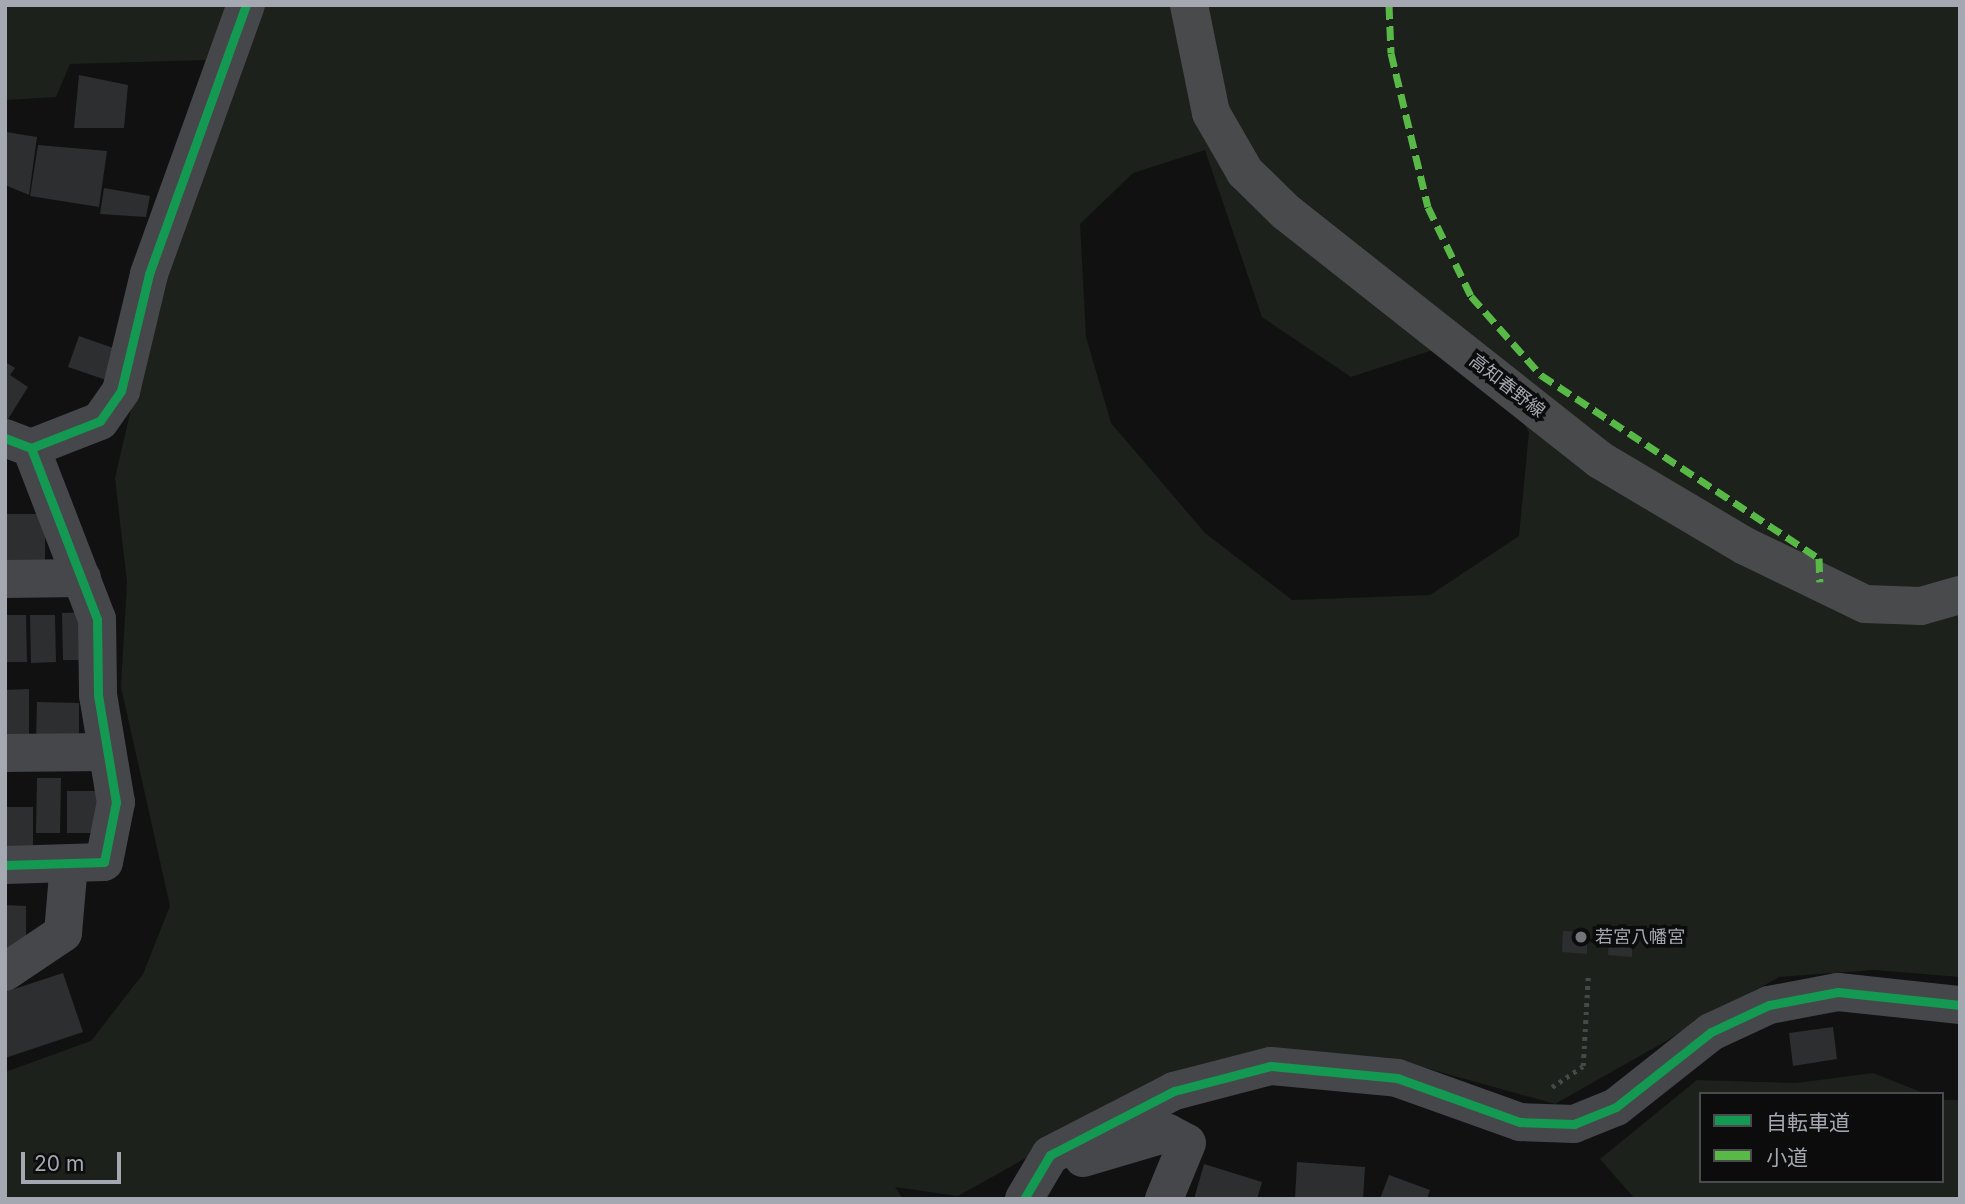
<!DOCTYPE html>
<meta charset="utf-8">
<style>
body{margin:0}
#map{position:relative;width:1965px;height:1204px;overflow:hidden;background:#111112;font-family:Inter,"Noto Sans JP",sans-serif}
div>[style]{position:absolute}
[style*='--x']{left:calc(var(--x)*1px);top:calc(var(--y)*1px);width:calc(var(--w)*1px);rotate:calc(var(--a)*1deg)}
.green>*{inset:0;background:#1c211c}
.building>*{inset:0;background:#2d2e2f}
.path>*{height:4.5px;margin-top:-2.25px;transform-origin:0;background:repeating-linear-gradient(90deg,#47484b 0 3.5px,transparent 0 8.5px)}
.street>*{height:38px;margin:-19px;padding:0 19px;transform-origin:19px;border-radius:19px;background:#46474a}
.primary>*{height:38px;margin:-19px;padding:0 19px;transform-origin:19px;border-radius:19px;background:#494a4c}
.quiet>*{height:7px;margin-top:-3.5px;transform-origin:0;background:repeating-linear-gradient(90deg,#58b947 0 14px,transparent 0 21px)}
.cycleway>*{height:9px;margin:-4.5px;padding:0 4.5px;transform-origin:4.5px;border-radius:4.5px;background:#139951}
.dots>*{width:19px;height:19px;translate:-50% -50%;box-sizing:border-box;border:4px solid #0c0c0d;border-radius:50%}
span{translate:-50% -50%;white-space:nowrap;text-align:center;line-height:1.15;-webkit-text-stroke:7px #0c0c0d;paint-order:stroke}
.street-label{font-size:18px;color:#a4a9b1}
.poi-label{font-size:18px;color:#a4a9b1}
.left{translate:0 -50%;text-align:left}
.frame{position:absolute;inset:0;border:7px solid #a4a9b1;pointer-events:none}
.legend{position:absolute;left:1699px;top:1092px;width:245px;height:91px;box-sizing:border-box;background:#0c0c0d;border:2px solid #494b4f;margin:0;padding:9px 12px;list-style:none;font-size:21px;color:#a4a9b1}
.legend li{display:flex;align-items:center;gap:14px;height:35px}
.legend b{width:35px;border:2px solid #494b4f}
.scale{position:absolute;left:21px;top:1152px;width:100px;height:32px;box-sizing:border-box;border:4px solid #a4a9b1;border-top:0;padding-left:9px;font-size:21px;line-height:24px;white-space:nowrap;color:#a4a9b1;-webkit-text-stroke:5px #0c0c0d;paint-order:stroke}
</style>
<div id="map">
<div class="green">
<div style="clip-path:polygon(evenodd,5px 5px,1960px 5px,1960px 977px,1874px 970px,1779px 977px,1555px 1104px,1390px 1058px,1271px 1050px,1169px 1078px,958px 1196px,895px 1187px,903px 1199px,5px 1199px,5px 1072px,91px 1041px,143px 974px,170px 906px,121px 687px,127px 582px,115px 478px,160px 284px,242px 59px,70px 64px,56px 97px,5px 100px,5px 5px,1205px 150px,1262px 317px,1351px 377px,1466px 339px,1529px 432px,1519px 536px,1430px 595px,1292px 600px,1205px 533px,1111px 423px,1086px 337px,1080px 224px,1133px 173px,1205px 150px)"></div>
<div style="clip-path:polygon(1873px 1073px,1926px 1094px,1701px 1094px,1701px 1181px,1942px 1181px,1942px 1100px,1960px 1100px,1960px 1199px,1635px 1199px,1600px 1159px,1697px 1080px,1796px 1083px)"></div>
</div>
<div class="building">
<div style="clip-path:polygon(79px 75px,128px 85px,124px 128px,74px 128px)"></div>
<div style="clip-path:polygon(6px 132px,37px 137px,29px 195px,5px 185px)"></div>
<div style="clip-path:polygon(38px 145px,107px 151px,99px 207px,30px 196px)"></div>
<div style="clip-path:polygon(104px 188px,150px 196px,146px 217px,100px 214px)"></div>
<div style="clip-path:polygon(79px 336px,119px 350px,109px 381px,68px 367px)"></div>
<div style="clip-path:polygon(5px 362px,15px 368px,10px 375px,28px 387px,5px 424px)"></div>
<div style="clip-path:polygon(5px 514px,45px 514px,45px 563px,5px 563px)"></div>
<div style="clip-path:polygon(87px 612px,88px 660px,63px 660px,62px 613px)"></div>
<div style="clip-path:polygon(5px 615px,26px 615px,27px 662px,5px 662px)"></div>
<div style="clip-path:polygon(30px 615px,55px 615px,56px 662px,31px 663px)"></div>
<div style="clip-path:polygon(29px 689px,29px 737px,5px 737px,5px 690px)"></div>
<div style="clip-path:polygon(37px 702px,79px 703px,79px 740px,36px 739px)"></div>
<div style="clip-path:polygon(37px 778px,61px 778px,60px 833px,36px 833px)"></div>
<div style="clip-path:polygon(67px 791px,98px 791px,98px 833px,67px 833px)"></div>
<div style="clip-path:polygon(5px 807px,33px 807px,33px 851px,5px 851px)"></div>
<div style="clip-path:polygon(5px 905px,26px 906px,26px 948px,5px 948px)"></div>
<div style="clip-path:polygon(1563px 931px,1587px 932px,1587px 954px,1562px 952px)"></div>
<div style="clip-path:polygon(1609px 934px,1633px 935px,1632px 957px,1608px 955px)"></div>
<div style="clip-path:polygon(63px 973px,83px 1032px,5px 1058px,5px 992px)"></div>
<div style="clip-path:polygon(1833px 1027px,1837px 1059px,1793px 1066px,1789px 1033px)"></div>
<div style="clip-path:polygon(1297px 1162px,1365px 1167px,1363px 1199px,1295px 1199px)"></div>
<div style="clip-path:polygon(1204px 1164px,1262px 1182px,1257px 1199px,1194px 1199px)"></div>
<div style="clip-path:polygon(1389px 1175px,1430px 1190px,1427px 1199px,1380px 1199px)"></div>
</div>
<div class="path">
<div style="--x:1552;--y:1087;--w:37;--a:-34"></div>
<div style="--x:1583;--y:1066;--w:90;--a:-86.8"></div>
</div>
<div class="street">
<div style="--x:5;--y:438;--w:28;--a:21"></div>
<div style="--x:31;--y:448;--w:183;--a:68.9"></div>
<div style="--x:97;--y:619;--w:76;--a:89.2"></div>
<div style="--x:98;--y:695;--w:109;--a:80.5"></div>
<div style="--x:116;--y:802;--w:61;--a:101.3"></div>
<div style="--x:104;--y:862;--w:99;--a:178.3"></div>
<div style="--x:31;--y:448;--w:74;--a:-21.4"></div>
<div style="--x:100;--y:421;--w:37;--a:-55"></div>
<div style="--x:121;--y:391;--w:120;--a:-76.5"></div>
<div style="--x:149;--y:274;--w:286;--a:-70.2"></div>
<div style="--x:5;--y:579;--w:77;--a:-0.7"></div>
<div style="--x:5;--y:753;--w:102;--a:-0.6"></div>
<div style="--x:5;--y:972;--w:70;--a:-33.9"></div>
<div style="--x:63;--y:933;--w:70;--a:-85.1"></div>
<div style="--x:1083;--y:1158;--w:89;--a:-16.4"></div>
<div style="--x:1168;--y:1133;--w:21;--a:28"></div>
<div style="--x:1187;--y:1143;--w:61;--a:112.3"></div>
<div style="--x:1024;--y:1199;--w:51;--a:-59.4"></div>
<div style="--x:1050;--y:1155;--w:140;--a:-27.3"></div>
<div style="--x:1174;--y:1091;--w:100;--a:-14.5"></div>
<div style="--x:1271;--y:1066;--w:127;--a:5.4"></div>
<div style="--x:1397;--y:1078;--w:131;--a:19.7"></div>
<div style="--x:1520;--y:1122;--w:54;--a:2.1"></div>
<div style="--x:1574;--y:1124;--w:45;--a:-22"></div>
<div style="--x:1616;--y:1107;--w:121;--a:-38.3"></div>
<div style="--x:1711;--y:1032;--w:64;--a:-25"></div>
<div style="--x:1769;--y:1005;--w:70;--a:-10.7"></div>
<div style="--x:1838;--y:992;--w:123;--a:6.1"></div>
</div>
<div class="primary">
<div style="--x:1189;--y:5;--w:110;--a:78.5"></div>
<div style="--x:1211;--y:113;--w:68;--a:60"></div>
<div style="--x:1245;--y:172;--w:57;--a:44.3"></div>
<div style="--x:1286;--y:212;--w:400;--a:38.3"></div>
<div style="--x:1600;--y:460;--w:169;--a:30.7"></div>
<div style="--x:1745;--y:546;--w:133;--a:25.8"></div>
<div style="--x:1865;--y:604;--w:56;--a:2"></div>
<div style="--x:1921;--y:606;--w:41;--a:-15.8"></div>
</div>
<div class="quiet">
<div style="--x:1389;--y:5;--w:48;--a:87.6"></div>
<div style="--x:1391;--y:53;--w:158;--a:76.5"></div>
<div style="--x:1428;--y:207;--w:99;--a:64.2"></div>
<div style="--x:1471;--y:296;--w:106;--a:48.5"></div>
<div style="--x:1541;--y:375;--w:333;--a:33.4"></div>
<div style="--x:1819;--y:558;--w:24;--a:88"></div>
</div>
<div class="cycleway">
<div style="--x:5;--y:438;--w:28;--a:21"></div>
<div style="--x:31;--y:448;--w:183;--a:68.9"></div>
<div style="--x:97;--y:619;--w:76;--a:89.2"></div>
<div style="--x:98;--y:695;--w:109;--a:80.5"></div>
<div style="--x:116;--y:802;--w:61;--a:101.3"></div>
<div style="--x:104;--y:862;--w:99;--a:178.3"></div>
<div style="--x:31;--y:448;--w:74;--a:-21.4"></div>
<div style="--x:100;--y:421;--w:37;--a:-55"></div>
<div style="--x:121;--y:391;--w:120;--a:-76.5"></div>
<div style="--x:149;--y:274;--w:286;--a:-70.2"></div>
<div style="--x:1024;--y:1199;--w:51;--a:-59.4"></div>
<div style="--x:1050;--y:1155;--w:140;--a:-27.3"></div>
<div style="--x:1174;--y:1091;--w:100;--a:-14.5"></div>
<div style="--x:1271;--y:1066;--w:127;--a:5.4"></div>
<div style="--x:1397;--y:1078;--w:131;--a:19.7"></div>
<div style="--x:1520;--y:1122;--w:54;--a:2.1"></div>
<div style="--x:1574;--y:1124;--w:45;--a:-22"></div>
<div style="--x:1616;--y:1107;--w:121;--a:-38.3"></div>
<div style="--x:1711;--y:1032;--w:64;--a:-25"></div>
<div style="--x:1769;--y:1005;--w:70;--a:-10.7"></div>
<div style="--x:1838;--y:992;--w:123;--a:6.1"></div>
</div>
<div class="dots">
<div style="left:1581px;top:937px;background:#717479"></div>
</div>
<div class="street-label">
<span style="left:1507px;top:386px;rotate:38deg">高知春野線</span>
</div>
<div class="poi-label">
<span class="left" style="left:1595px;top:937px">若宮八幡宮</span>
</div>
<div class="frame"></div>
<ul class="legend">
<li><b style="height:9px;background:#139951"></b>自転車道</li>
<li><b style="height:9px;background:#58b947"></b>小道</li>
</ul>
<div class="scale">20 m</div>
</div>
